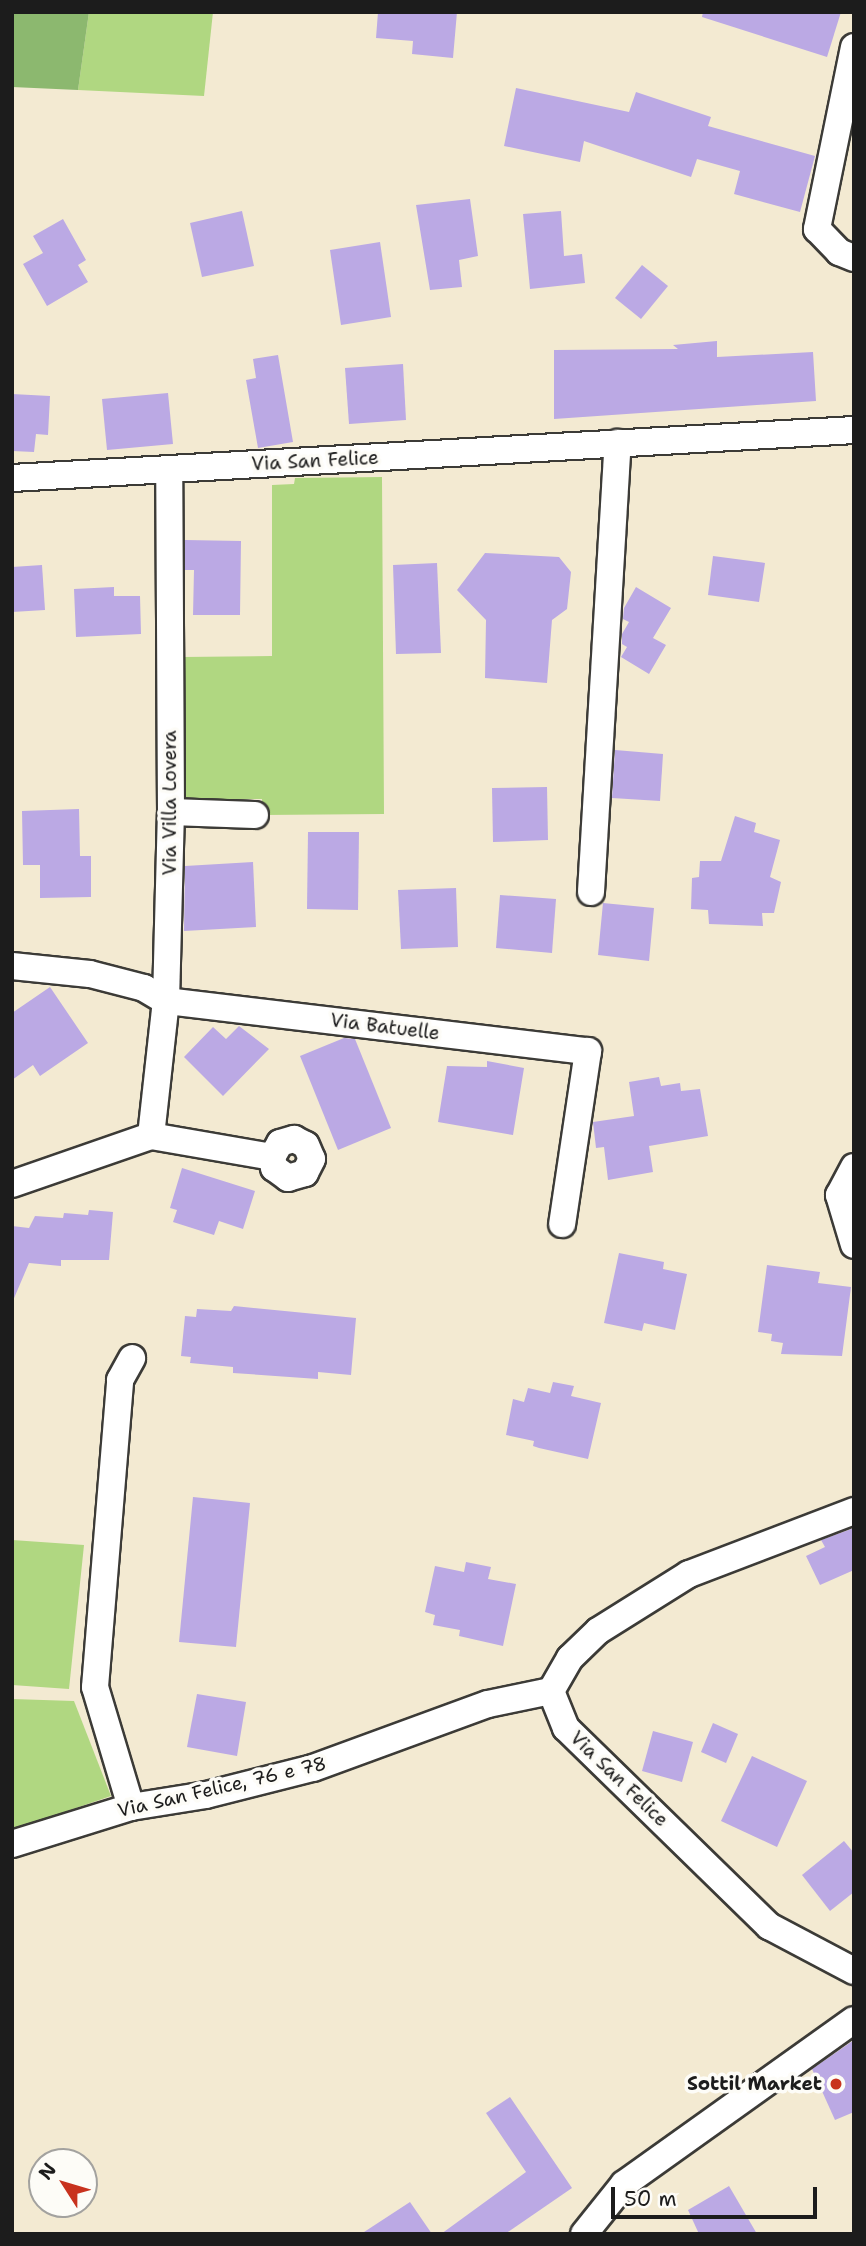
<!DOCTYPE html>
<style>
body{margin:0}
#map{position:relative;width:866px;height:2246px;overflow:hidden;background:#f3ead2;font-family:"Shantell Sans",sans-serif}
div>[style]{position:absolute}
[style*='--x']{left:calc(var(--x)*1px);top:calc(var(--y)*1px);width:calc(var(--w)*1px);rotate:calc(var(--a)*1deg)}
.green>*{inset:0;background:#b0d781}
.forest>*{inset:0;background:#8cb86f}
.building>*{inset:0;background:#bba9e4}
.roads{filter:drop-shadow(2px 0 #3c3b37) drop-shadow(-2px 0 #3c3b37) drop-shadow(0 2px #3c3b37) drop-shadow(0 -2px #3c3b37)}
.minor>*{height:26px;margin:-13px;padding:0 13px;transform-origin:13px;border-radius:13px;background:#fff}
.dots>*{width:19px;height:19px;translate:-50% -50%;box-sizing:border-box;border:4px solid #fdfcf7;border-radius:50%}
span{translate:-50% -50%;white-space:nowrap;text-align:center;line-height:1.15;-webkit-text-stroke:7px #fdfcf7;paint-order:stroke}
.street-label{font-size:19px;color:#1c1c1c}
.poi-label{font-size:19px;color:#1c1c1c;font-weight:700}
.right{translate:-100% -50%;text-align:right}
.frame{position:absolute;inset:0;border:14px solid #1c1c1c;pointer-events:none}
.north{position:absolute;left:28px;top:2148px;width:70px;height:70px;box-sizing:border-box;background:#fdfcf7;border:2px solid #a3a29f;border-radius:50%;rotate:307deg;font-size:19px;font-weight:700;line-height:28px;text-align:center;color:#1c1c1c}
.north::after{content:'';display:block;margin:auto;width:24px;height:32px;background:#c8321e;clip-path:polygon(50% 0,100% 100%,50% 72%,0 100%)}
.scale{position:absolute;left:611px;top:2187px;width:206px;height:32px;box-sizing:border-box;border:4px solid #1c1c1c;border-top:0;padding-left:9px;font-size:21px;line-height:24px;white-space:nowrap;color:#1c1c1c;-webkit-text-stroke:5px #fdfcf7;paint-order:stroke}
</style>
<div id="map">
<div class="green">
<div style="clip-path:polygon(89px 12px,213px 12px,204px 96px,78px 90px)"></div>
<div style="clip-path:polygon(382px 477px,384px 814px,263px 815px,262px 799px,183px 800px,183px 657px,272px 656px,272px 485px,294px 484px,295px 478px)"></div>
<div style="clip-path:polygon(12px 1540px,84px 1545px,69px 1689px,12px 1685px)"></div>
<div style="clip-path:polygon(12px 1699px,74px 1701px,111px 1796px,12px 1830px)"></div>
</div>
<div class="forest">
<div style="clip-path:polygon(12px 12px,89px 12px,78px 90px,12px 87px)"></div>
</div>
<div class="building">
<div style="clip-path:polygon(378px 12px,457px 12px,453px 58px,412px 54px,413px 41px,376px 38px)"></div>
<div style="clip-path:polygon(703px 12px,841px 12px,827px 57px,702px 17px)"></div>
<div style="clip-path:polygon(516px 88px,629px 112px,636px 92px,711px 117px,708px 126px,815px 156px,800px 212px,734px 194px,740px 171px,697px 159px,691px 177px,584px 141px,580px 162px,504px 146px)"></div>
<div style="clip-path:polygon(470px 199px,478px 256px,459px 260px,462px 287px,430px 290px,416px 205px)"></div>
<div style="clip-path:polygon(242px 211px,254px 266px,202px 277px,190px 223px)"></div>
<div style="clip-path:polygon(561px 211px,564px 256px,582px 254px,585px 283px,530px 289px,523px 214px)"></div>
<div style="clip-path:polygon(63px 219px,86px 260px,78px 265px,88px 282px,47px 306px,23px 264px,43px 253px,33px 236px)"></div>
<div style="clip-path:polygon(380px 242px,391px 317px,341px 325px,330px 250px)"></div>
<div style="clip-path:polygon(642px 265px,668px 286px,641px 319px,615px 298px)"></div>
<div style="clip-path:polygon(717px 341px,717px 357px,813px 352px,816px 401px,554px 419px,554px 350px,678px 349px,673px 345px)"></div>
<div style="clip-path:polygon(278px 355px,293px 442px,258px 448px,246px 380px,256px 378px,253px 359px)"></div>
<div style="clip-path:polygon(403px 364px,406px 420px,349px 424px,345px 368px)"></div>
<div style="clip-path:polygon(168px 393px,173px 444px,107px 450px,102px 399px)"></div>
<div style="clip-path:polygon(12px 394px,50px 396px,48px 435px,36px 434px,34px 452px,12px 451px)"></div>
<div style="clip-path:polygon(185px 540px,241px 541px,240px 615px,193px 615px,194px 570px,185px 570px)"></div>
<div style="clip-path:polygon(485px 553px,559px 557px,571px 572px,567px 609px,552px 620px,547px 683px,485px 678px,486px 620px,457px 590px)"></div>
<div style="clip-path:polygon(713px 556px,765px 563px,759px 602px,708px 595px)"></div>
<div style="clip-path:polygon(437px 563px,441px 653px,396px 654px,393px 565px)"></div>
<div style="clip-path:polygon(42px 565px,45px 610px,12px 612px,12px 567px)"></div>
<div style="clip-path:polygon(114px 587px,114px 596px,140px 596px,141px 634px,76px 637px,74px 589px)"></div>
<div style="clip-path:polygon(636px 587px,671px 608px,653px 638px,666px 645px,649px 674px,621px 657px,627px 647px,622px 644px,622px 634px,629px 622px,623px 619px,624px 608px)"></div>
<div style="clip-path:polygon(615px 750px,663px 754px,660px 801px,612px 798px)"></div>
<div style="clip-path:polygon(547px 787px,548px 840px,493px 842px,492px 788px)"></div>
<div style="clip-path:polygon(79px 809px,80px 856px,91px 856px,91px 897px,40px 898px,40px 865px,23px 865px,22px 811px)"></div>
<div style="clip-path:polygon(735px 816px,756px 823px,754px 832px,780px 840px,770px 877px,781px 882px,774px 913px,762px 913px,763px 926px,709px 924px,708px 910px,691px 909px,692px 878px,699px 877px,700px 861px,721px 861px)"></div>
<div style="clip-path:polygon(308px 832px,359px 832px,358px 910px,307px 909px)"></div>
<div style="clip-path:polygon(253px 862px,256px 927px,184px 931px,185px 866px)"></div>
<div style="clip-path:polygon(456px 888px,458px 947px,401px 949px,398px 890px)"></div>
<div style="clip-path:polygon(500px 895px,556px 899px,552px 953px,496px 948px)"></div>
<div style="clip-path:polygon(603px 903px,654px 908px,649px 961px,598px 955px)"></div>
<div style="clip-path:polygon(50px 987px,88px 1043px,40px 1076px,33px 1065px,12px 1080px,12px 1013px)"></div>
<div style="clip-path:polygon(239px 1026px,269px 1049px,223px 1096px,184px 1057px,213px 1027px,226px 1039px)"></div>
<div style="clip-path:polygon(344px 1038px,355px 1039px,391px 1128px,338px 1150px,300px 1056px)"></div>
<div style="clip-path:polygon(487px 1061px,524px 1068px,513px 1135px,438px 1122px,447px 1066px,487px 1067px)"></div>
<div style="clip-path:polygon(659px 1077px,661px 1086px,680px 1083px,681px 1091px,700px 1089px,708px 1136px,649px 1146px,653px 1172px,608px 1180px,604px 1147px,596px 1148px,593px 1122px,634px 1116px,629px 1082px)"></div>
<div style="clip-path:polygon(182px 1168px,255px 1191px,243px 1229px,219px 1221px,214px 1235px,173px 1222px,177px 1210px,170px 1208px)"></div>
<div style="clip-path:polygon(89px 1210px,113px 1212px,109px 1260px,61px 1260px,61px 1266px,29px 1263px,12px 1303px,12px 1226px,29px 1228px,35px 1216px,63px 1218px,64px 1213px,88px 1215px)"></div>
<div style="clip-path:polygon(619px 1253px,664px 1262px,663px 1269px,687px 1274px,675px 1330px,644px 1323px,642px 1331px,604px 1323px)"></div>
<div style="clip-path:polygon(767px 1265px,820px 1272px,818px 1283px,851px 1287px,842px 1356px,781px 1354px,783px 1343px,771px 1341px,772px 1334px,758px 1332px)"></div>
<div style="clip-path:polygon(234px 1306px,356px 1318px,351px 1375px,318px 1372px,318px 1379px,233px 1373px,233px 1367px,190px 1363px,191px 1357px,181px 1356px,185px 1316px,196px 1317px,197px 1309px,231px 1311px)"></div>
<div style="clip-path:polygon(553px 1382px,574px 1386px,571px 1396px,601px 1403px,588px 1459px,539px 1448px,533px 1446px,534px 1441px,506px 1435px,513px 1399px,524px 1402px,528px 1388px,550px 1393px)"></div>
<div style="clip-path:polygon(193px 1497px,250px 1503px,236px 1647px,179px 1642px)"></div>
<div style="clip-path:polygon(854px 1528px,854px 1570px,820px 1585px,806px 1556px,825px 1547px,821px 1540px)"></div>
<div style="clip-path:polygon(466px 1562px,491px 1567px,488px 1579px,516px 1584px,503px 1646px,459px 1636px,460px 1630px,433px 1625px,435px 1615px,425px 1612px,435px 1566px,464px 1572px)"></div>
<div style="clip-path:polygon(197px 1694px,246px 1702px,237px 1756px,187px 1747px)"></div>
<div style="clip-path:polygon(713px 1723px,738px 1734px,726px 1763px,701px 1752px)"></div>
<div style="clip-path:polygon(653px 1731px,693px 1742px,682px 1782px,642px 1771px)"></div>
<div style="clip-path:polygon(752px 1756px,807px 1781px,777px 1847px,721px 1821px)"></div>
<div style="clip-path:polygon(844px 1841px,854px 1853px,854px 1892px,830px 1911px,802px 1875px)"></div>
<div style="clip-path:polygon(854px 2040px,854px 2112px,835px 2120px,812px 2069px)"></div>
<div style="clip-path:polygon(510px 2097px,572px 2188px,505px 2234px,441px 2234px,526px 2172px,486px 2113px)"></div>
<div style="clip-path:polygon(729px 2186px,757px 2234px,699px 2234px,688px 2210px)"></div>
<div style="clip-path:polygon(410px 2202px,432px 2234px,361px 2234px)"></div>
</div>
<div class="roads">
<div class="minor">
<div style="--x:854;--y:47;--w:186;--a:101.5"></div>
<div style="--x:817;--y:229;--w:32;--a:46"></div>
<div style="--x:839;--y:252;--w:16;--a:22"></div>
<div style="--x:12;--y:478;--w:843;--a:-3.26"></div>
<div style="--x:171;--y:812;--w:84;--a:2"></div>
<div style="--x:591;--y:892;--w:450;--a:-86.6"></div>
<div style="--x:12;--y:966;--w:78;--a:5.9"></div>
<div style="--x:90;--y:974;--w:56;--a:14.5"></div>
<div style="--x:144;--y:988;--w:26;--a:31"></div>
<div style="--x:166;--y:1001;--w:425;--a:6.8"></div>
<div style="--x:588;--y:1051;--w:175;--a:98.5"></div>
<div style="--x:151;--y:1136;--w:136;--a:-83.7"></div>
<div style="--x:166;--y:1001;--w:189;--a:-88.5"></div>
<div style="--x:171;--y:812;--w:343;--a:-90.3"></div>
<div style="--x:854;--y:1167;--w:32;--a:118"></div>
<div style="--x:839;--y:1195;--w:52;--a:73.3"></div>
<div style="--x:12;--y:1184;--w:147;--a:-19.1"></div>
<div style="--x:151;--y:1136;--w:123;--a:9.8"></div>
<div style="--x:272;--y:1157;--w:16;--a:-60"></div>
<div style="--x:280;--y:1143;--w:15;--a:-16"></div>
<div style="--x:294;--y:1139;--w:13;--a:27"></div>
<div style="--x:306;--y:1145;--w:15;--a:67"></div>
<div style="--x:312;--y:1159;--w:16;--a:117"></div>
<div style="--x:305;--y:1173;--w:18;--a:164"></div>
<div style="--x:288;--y:1178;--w:17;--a:-144"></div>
<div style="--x:274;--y:1168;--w:11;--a:-100"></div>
<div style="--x:854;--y:1511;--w:177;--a:159.1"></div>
<div style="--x:689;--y:1574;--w:107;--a:147.9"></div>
<div style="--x:598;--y:1631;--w:39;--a:136"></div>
<div style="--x:570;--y:1658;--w:38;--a:120"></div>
<div style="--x:551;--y:1691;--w:40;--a:68"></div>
<div style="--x:566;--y:1728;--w:284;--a:44.3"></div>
<div style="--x:769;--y:1926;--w:96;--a:27.9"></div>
<div style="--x:131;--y:1807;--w:125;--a:-106.7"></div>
<div style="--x:95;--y:1687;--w:308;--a:-85.3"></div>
<div style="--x:120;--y:1380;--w:25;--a:-61"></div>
<div style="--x:12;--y:1844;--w:125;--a:-17.3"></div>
<div style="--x:131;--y:1807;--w:76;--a:-9.1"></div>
<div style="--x:206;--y:1795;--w:110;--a:-14.2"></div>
<div style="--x:313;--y:1768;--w:186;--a:-20.1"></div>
<div style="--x:488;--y:1704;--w:64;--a:-11.7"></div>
<div style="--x:584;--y:2234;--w:64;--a:-51.3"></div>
<div style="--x:624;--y:2184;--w:282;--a:-35.5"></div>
</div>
</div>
<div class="dots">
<div style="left:836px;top:2084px;background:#c8321e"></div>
</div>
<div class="street-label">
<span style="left:315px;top:461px;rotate:-3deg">Via San Felice</span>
<span style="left:170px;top:803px;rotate:-90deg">Via Villa Lovera</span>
<span style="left:385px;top:1027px;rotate:7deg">Via Batuelle</span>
<span style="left:619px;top:1779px;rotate:44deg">Via San Felice</span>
<span style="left:222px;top:1787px;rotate:-13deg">Via San Felice, 76 e 78</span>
</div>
<div class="poi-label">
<span class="right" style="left:822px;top:2084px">Sottil Market</span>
</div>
<div class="frame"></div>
<div class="north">N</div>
<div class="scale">50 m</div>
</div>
